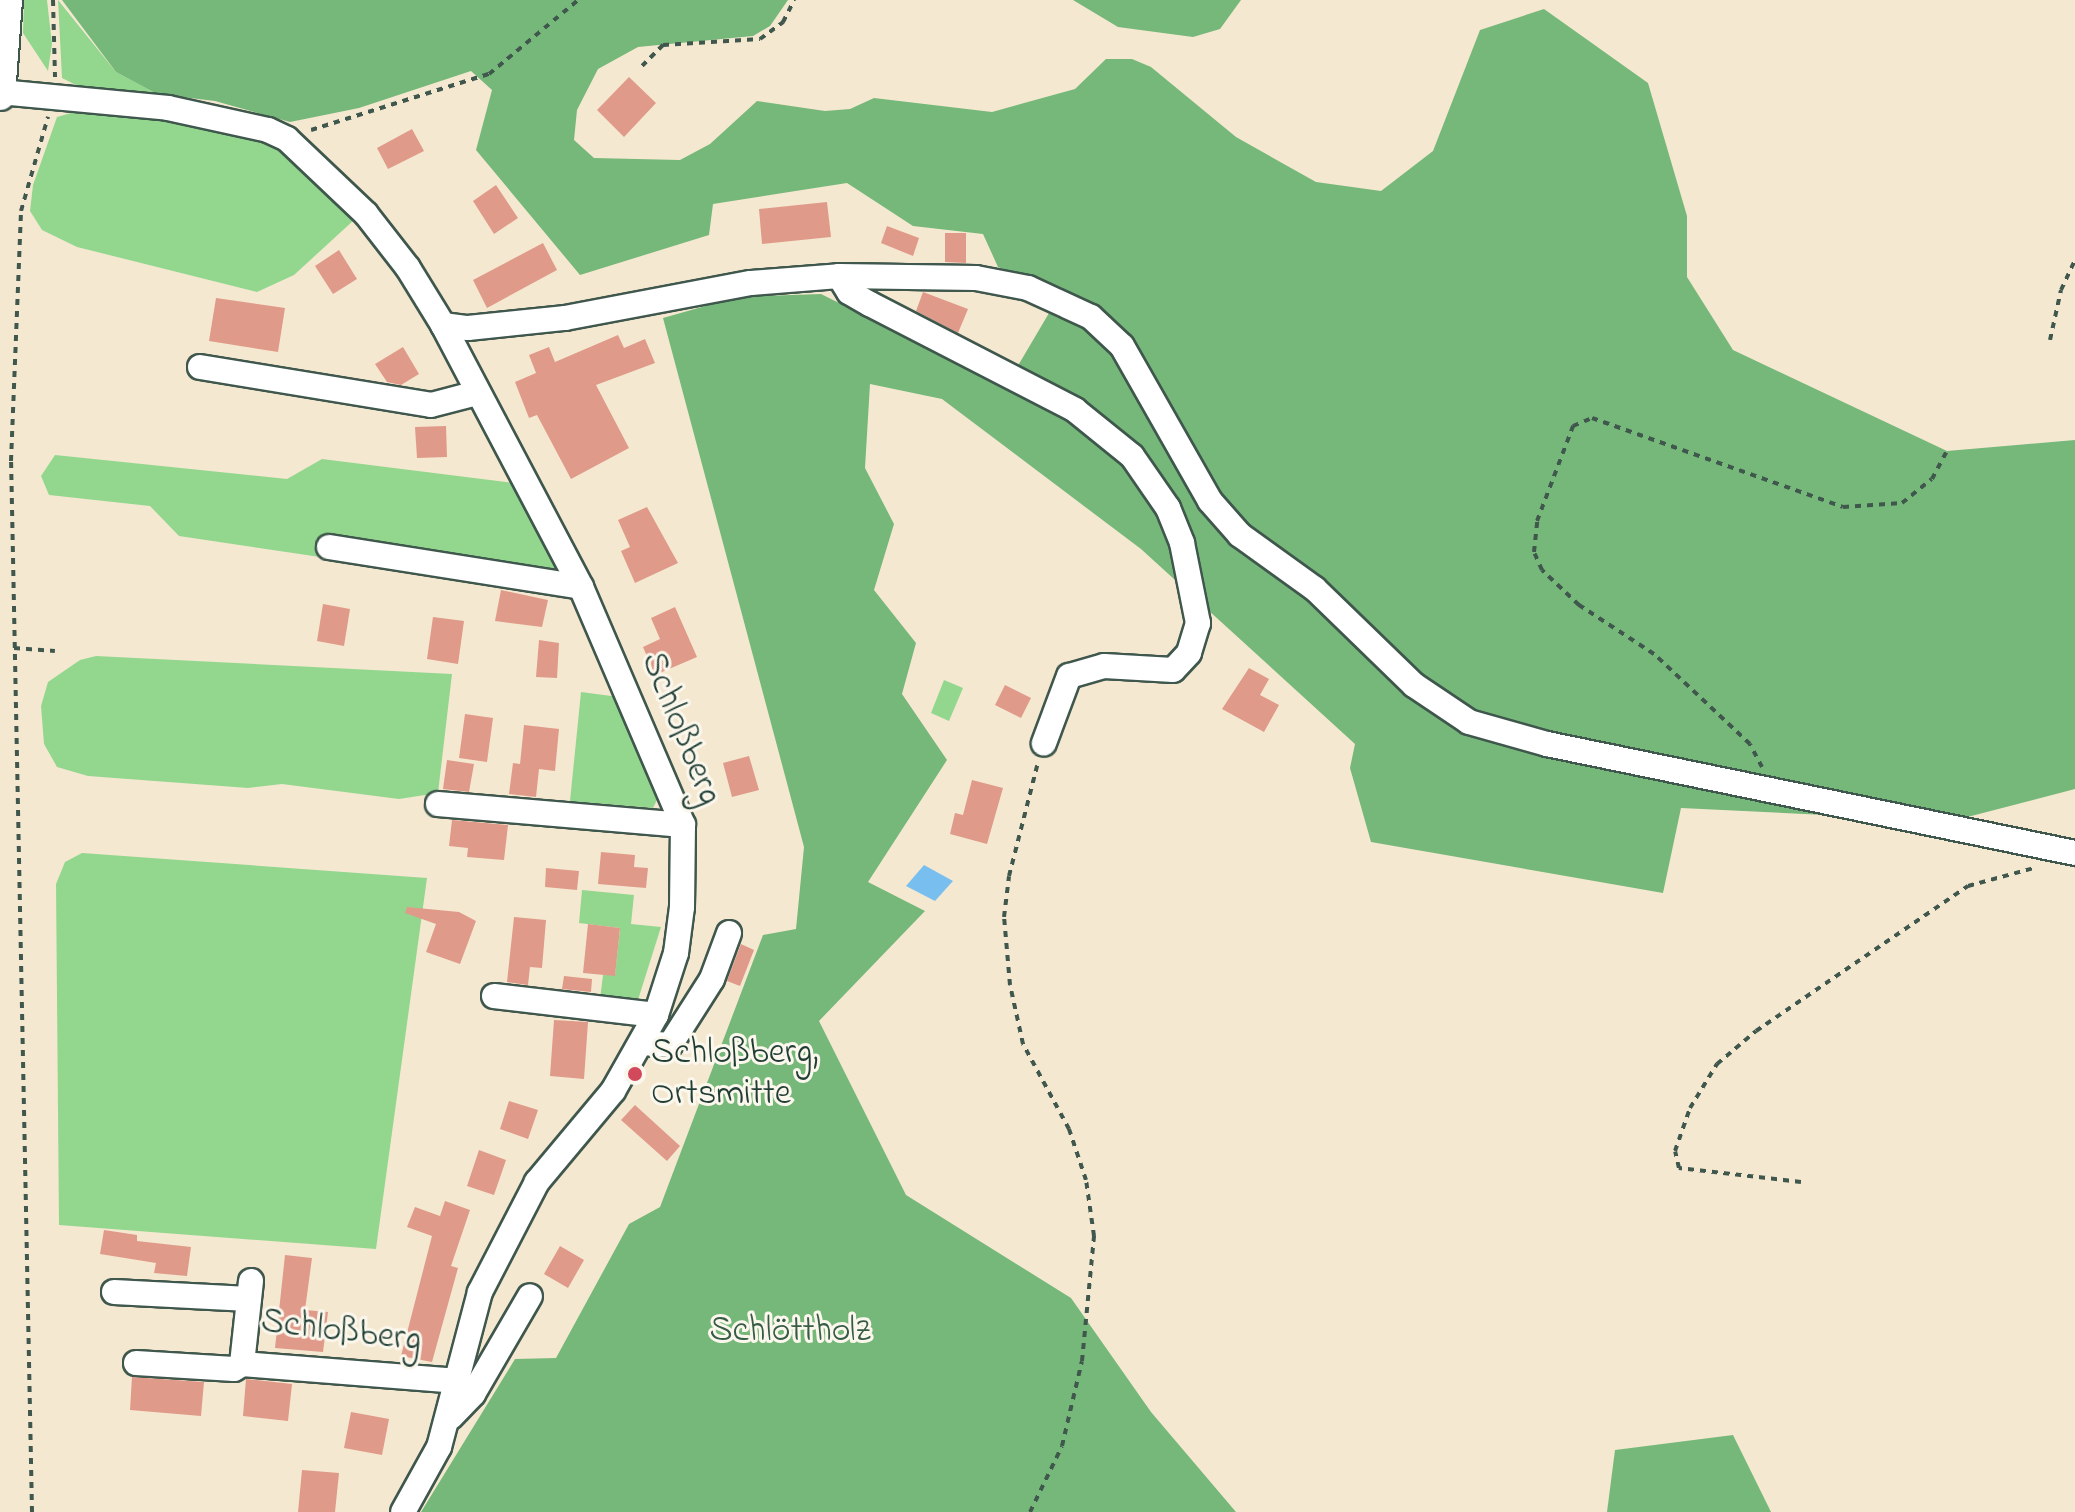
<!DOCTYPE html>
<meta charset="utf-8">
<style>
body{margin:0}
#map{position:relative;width:2075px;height:1512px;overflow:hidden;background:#f5e8d1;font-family:"Indie Flower",sans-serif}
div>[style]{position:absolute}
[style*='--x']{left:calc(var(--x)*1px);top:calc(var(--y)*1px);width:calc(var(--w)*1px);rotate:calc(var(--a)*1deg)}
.green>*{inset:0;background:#93d78f}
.forest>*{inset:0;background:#76b87a}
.water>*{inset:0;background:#78bff0}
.building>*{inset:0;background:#e09a89}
.path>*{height:4px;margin-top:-2px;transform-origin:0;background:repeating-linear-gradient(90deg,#3f574c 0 6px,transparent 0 12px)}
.roads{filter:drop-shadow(2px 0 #3f574c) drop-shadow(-2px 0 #3f574c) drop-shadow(0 2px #3f574c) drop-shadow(0 -2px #3f574c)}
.minor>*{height:24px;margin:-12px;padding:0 12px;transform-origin:12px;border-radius:12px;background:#fff}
.major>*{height:30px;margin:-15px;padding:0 15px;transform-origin:15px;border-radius:15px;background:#fff}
.dots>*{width:22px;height:22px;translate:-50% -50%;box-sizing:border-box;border:4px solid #fbf7ec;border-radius:50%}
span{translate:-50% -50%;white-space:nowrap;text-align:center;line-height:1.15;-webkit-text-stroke:6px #fbf7ec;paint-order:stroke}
.street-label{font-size:36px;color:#1f3d34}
.poi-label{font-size:36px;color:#1f3d34}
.left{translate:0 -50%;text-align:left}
.park-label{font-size:36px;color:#365c46}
</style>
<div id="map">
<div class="green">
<div style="clip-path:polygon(24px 0,47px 0,52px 44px,48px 71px,23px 33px)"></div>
<div style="clip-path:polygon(58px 0,116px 72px,157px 94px,86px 90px,62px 78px)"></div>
<div style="clip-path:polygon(78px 111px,180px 120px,252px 134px,311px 172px,354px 220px,294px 275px,257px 292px,77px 247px,42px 230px,30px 211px,33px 185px,57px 117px)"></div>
<div style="clip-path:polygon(55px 455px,287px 479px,322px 459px,515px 483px,562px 574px,319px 544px,320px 557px,179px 536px,150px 506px,49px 495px,41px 476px)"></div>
<div style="clip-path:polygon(96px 656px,452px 674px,438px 793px,399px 799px,282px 784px,248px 788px,88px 776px,57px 767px,44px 744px,41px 706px,48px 682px,80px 660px)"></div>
<div style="clip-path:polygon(944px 680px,963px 688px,949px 721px,931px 713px)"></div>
<div style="clip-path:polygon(581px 692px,619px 697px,660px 794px,653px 808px,570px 801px)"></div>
<div style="clip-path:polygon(82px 853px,427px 878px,376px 1249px,59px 1225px,56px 884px,65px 862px)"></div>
<div style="clip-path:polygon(582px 890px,634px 895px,631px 924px,661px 927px,637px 1003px,600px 999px,603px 975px,615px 975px,620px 928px,579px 923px)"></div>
</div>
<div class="forest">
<div style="clip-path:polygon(62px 0,788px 0,770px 26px,753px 36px,638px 47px,598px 69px,577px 110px,574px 140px,594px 158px,680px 160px,710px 144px,757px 101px,825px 111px,850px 109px,874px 98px,992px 112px,1075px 89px,1106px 59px,1132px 59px,1151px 67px,1236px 137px,1316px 182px,1381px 191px,1433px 151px,1480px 30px,1544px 9px,1648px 83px,1687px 216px,1687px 277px,1733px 350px,1947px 451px,2075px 440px,2075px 789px,1952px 821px,1681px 808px,1663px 893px,1371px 842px,1350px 768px,1355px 744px,1141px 549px,942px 399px,870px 384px,865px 468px,894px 524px,874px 590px,916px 643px,902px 694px,947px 760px,868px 882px,925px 911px,819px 1021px,906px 1195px,1071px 1298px,1151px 1412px,1236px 1512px,421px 1512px,515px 1359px,556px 1358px,629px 1224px,660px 1207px,763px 935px,796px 929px,804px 847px,663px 318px,737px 297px,821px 294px,1006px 386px,1062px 291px,998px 267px,983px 234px,913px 226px,847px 183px,713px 204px,709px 235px,580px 275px,476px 150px,492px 90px,471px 71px,359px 108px,290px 122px,215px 101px,157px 94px,116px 72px)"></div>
<div style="clip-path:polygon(1073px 0,1241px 0,1220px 29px,1193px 37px,1118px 27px)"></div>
<div style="clip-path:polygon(1733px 1435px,1771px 1512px,1607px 1512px,1615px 1450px)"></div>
</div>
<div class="water">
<div style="clip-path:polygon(924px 865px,953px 881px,935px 901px,906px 886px)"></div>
</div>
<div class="building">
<div style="clip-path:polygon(629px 77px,656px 103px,624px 137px,597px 110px)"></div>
<div style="clip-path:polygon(412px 129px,424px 151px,388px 169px,377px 148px)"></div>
<div style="clip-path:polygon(496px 185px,518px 218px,494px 234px,473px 201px)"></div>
<div style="clip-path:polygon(827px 202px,831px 237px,762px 244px,759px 209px)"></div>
<div style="clip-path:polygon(887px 226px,919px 238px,913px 256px,881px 243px)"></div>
<div style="clip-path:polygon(945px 233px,966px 233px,966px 263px,945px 262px)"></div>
<div style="clip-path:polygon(543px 243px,557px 270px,487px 308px,473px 280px)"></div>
<div style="clip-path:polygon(339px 250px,357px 279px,333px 294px,315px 266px)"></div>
<div style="clip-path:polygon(923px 292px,968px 309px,958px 333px,916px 311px)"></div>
<div style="clip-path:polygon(216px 298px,285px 308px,278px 352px,209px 341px)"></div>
<div style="clip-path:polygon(618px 335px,624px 348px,645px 339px,655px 363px,596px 385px,629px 448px,571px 479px,537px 415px,529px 418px,515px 382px,536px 373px,529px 355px,549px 347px,555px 362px)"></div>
<div style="clip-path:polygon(403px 347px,419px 374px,401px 385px,387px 382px,375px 364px)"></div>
<div style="clip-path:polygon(446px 426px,447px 457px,417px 458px,415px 427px)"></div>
<div style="clip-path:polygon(647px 507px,678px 563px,635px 583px,621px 551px,630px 547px,618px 520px)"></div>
<div style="clip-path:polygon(501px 590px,548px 600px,542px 627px,495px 621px)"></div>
<div style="clip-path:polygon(323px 604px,350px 609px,344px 646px,317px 641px)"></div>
<div style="clip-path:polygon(675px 607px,697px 657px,655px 675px,643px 647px,660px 639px,651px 618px)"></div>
<div style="clip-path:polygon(433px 617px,464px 621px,458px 664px,427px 659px)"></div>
<div style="clip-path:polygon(539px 640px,559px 643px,557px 678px,536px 677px)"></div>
<div style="clip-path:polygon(1249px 668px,1269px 679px,1260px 695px,1279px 705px,1264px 732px,1222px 709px)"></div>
<div style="clip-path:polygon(1005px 685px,1031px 698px,1021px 718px,995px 705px)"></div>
<div style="clip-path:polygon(465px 714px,493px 718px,487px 762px,459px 758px)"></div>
<div style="clip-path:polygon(524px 725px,559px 729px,555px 771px,539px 769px,536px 797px,509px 794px,513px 763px,520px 764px)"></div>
<div style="clip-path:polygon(749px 756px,759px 790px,732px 797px,723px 763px)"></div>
<div style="clip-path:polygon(447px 760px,474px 764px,469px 792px,443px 789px)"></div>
<div style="clip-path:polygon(972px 780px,1003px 788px,987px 844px,950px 834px,955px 813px,963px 815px)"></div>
<div style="clip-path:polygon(452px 820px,508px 825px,504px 860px,467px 857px,468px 848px,449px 846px)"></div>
<div style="clip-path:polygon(601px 852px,635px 855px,634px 867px,648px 868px,646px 888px,598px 884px)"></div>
<div style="clip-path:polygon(546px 868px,579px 871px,577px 890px,545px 887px)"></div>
<div style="clip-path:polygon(407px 907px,459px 912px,476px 921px,460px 964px,426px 952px,436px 924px,405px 913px)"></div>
<div style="clip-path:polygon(514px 917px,546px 920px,542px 968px,530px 967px,528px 985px,507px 982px)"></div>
<div style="clip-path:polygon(588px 924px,620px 928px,615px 976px,583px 973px)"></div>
<div style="clip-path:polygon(741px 944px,754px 950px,740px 986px,727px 981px)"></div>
<div style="clip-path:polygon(564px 976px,592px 979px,591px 992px,562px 989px)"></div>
<div style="clip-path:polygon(554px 1020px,588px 1022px,584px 1079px,550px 1076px)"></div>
<div style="clip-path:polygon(509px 1101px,538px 1110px,528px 1139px,500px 1129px)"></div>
<div style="clip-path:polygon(635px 1105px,680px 1146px,667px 1161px,621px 1120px)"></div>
<div style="clip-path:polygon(479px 1150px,506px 1160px,494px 1195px,467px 1186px)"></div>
<div style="clip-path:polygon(445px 1201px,470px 1210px,451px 1266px,458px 1268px,432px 1362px,401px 1356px,432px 1236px,407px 1227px,415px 1207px,440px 1216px)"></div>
<div style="clip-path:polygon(104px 1230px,137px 1235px,137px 1241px,191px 1247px,187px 1276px,154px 1273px,156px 1263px,100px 1254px)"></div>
<div style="clip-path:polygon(560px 1246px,584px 1260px,568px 1288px,544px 1274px)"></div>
<div style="clip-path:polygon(285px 1255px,312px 1258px,305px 1310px,328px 1312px,323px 1352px,275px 1348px)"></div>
<div style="clip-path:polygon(132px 1377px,204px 1382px,201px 1416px,130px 1410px)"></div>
<div style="clip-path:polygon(246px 1379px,292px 1384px,288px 1421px,243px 1416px)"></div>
<div style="clip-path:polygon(351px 1412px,389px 1419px,382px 1455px,344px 1448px)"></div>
<div style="clip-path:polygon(302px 1470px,339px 1473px,335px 1512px,298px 1512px)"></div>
</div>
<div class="path">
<div style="--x:53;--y:0;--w:77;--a:88.5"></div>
<div style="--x:642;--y:66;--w:30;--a:-45"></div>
<div style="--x:663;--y:45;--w:97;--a:-3.5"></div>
<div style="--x:760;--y:39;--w:29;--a:-36"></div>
<div style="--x:783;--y:22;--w:25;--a:-63"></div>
<div style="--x:311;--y:130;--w:187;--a:-17.5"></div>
<div style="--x:489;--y:74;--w:116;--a:-39.7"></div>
<div style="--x:2050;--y:340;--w:51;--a:-77.6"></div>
<div style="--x:2061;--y:290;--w:33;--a:-65"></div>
<div style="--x:14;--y:648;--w:41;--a:4.2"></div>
<div style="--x:1762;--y:767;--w:26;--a:-118"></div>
<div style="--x:1750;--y:744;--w:132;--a:-136.8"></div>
<div style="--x:1654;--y:654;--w:90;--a:-146.8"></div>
<div style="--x:1579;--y:605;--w:51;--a:-136.6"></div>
<div style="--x:1542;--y:570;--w:20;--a:-114"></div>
<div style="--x:1534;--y:552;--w:31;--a:-84"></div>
<div style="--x:1537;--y:521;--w:102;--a:-69.2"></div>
<div style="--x:1573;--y:426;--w:21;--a:-23"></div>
<div style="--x:1592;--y:418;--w:266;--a:19.5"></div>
<div style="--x:1843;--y:507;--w:59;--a:-3.9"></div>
<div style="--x:1902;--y:503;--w:38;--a:-39"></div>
<div style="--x:1932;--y:479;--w:32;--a:-62"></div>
<div style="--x:1801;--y:1182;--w:123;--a:-173.5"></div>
<div style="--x:1679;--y:1168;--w:17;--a:-103"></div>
<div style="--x:1675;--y:1151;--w:46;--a:-70.8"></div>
<div style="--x:1690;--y:1108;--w:52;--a:-58.5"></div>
<div style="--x:1717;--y:1064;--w:51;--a:-40.2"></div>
<div style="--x:1756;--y:1031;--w:257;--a:-34.4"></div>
<div style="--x:1968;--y:886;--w:68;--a:-15.3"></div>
<div style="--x:32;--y:1512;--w:1051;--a:-91.14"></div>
<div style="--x:11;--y:461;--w:250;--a:-87.7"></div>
<div style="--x:21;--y:211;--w:98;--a:-74"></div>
<div style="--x:1030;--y:1512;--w:73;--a:-64.1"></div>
<div style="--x:1062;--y:1446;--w:87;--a:-76.8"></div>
<div style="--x:1082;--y:1361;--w:126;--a:-84.5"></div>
<div style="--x:1094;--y:1236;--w:57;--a:-98.1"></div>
<div style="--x:1086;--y:1180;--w:54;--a:-108.4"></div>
<div style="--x:1069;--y:1129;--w:97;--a:-118.4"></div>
<div style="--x:1023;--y:1044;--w:60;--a:-102.4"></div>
<div style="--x:1010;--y:985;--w:68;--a:-95"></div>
<div style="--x:1004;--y:917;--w:41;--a:-83"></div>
<div style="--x:1009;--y:876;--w:118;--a:-75.7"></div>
</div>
<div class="roads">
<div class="minor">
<div style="--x:0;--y:92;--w:169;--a:5.4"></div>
<div style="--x:168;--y:108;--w:102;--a:12.4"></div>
<div style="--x:268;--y:130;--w:21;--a:25"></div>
<div style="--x:287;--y:139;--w:109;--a:43.5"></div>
<div style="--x:366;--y:214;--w:68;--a:52.1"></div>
<div style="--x:408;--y:268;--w:67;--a:58.4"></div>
<div style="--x:443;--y:325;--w:296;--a:62.2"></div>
<div style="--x:581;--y:587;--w:259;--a:66.8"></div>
<div style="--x:683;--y:825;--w:82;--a:90.7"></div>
<div style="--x:682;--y:907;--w:46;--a:97.4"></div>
<div style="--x:676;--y:953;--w:65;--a:107.9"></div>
<div style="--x:656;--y:1015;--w:87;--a:119.5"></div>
<div style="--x:613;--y:1091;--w:119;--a:129.9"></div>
<div style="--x:537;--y:1182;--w:124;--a:117.4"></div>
<div style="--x:480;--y:1292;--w:160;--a:104.8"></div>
<div style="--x:439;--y:1447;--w:74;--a:119"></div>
<div style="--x:839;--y:276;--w:19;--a:58"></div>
<div style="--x:849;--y:292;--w:24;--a:30"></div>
<div style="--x:870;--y:304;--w:231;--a:27.3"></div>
<div style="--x:1075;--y:410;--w:73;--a:38.9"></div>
<div style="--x:1132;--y:456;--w:63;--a:55.3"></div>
<div style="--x:1168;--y:508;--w:38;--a:68"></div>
<div style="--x:1182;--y:543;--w:82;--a:78.7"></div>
<div style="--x:1198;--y:623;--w:31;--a:107"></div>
<div style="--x:1189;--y:653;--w:23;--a:133"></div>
<div style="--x:1173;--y:670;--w:69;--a:-176.7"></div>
<div style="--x:1104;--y:666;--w:36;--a:164"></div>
<div style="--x:1069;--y:676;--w:72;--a:110.5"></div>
<div style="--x:443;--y:325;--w:25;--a:7"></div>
<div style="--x:468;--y:328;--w:98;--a:-5.9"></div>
<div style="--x:565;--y:318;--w:189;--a:-10.7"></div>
<div style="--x:751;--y:283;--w:88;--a:-4.5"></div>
<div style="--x:839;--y:276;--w:137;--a:0.8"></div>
<div style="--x:976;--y:278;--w:53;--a:10.9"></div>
<div style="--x:1028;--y:288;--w:69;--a:24.7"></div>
<div style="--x:1091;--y:317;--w:42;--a:43.1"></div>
<div style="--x:1122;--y:346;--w:178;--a:60.4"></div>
<div style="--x:1210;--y:501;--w:45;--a:48.6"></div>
<div style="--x:1240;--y:535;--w:92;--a:35.8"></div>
<div style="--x:1315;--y:589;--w:138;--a:44.1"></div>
<div style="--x:1414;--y:685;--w:66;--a:33.9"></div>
<div style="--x:1469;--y:722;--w:81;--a:15.8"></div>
<div style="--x:1547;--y:744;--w:539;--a:11.66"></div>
<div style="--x:200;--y:367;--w:234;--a:9.3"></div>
<div style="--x:431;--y:405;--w:48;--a:-14.6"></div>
<div style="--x:329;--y:547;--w:255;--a:9"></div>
<div style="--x:438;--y:804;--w:246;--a:4.9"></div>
<div style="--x:494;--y:996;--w:163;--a:6.7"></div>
<div style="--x:642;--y:1043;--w:28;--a:4"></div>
<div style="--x:670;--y:1045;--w:78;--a:-57.5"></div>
<div style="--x:712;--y:979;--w:49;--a:-69.7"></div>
<div style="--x:251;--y:1281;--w:83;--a:96.2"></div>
<div style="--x:242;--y:1364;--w:217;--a:4.5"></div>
<div style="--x:114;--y:1292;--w:135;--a:3"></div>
<div style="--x:136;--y:1363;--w:98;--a:3.5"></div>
<div style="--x:234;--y:1369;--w:9;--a:-32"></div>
<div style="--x:451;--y:1417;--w:32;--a:-46"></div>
<div style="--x:473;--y:1394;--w:113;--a:-59.8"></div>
</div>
<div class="major">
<div style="--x:0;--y:95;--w:95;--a:-85.8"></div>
</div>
</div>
<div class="dots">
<div style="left:635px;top:1074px;background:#d1495b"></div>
</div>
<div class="street-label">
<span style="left:680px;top:729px;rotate:68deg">Schloßberg</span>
<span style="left:341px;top:1332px;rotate:7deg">Schloßberg</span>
</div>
<div class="poi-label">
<span class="left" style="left:651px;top:1074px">Schloßberg,<br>Ortsmitte</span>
</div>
<div class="park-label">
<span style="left:790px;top:1332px">Schlöttholz</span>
</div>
</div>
